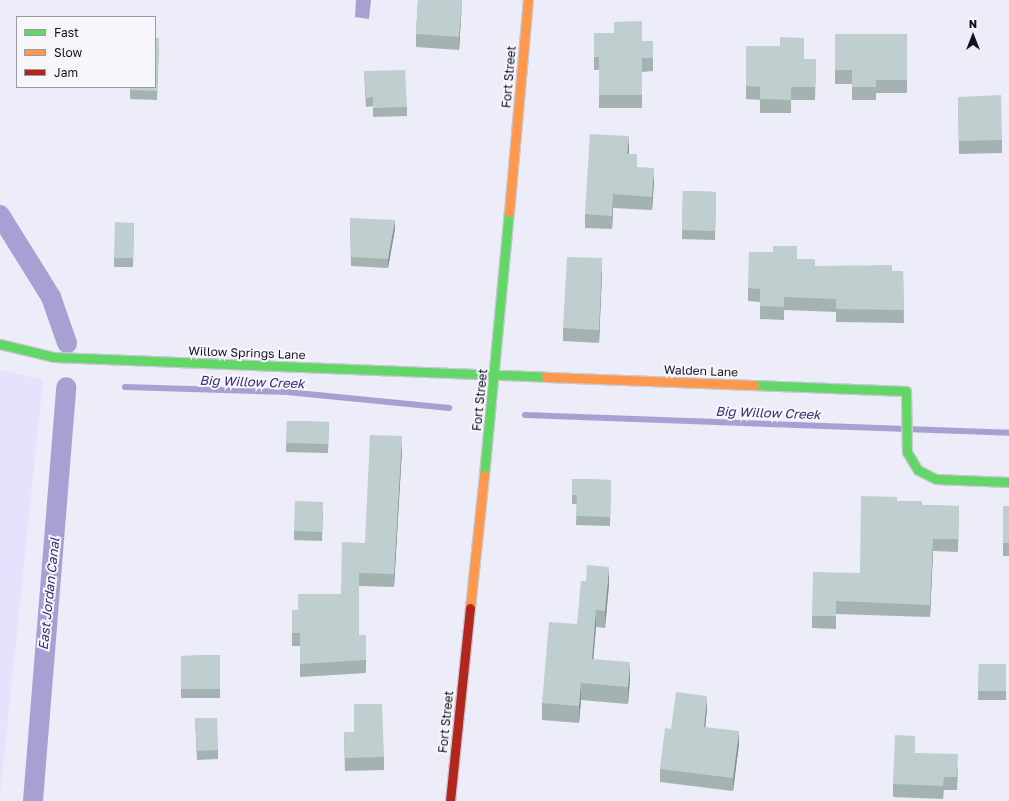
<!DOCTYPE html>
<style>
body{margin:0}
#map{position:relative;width:1009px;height:801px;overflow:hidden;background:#edecf9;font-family:"Golos Text",sans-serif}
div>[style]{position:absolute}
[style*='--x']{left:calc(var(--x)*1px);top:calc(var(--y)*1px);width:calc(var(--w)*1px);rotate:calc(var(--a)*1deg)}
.built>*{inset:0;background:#e4e2fc}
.water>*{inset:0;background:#a7a1d3}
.stream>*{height:6px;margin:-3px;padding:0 3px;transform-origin:3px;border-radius:3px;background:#a7a1d3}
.canal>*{height:20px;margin:-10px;padding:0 10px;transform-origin:10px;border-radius:10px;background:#a7a1d3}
.roads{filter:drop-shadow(1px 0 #c9c9d3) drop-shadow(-1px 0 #c9c9d3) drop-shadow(0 1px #c9c9d3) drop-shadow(0 -1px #c9c9d3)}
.fast>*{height:9px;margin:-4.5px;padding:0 4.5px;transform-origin:4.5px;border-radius:4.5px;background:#63d668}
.slow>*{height:9px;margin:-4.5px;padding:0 4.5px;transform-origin:4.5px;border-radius:4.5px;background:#ff974d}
.jam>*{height:9px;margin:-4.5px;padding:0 4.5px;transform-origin:4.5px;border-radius:4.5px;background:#b3261e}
.wall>*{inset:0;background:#a4b2b2}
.shaded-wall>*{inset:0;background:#869191}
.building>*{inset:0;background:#bfcfcf}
span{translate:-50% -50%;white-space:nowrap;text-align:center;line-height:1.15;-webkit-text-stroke:4px #f6f6fc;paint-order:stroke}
.street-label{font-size:12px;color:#13121c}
.water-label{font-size:13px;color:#3c2a79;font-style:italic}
.legend{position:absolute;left:16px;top:16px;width:140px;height:72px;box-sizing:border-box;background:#f6f6fc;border:1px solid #9b9ba2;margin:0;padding:5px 7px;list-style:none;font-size:12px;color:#13121c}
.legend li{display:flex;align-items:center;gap:8px;height:20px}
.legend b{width:20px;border:1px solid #9b9ba2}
.north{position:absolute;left:953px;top:16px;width:40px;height:40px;-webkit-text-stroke:3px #f6f6fc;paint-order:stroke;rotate:0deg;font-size:11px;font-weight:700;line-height:16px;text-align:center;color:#13121c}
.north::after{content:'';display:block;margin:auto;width:14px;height:18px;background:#13121c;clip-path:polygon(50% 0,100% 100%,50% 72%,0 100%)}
</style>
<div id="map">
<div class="built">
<div style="clip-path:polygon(0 370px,43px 380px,0 796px)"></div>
</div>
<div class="water">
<div style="clip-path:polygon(356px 0,371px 0,369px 19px,355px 17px)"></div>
</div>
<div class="stream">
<div style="--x:125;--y:387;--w:162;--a:1.8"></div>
<div style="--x:287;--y:392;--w:163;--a:5.6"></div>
<div style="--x:525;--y:415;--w:484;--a:2.1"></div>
</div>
<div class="canal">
<div style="--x:0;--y:215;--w:97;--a:58.1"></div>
<div style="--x:51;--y:297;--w:49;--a:70.8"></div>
<div style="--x:33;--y:801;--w:415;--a:-85.4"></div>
</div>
<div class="roads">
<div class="fast">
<div style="--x:0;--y:344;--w:56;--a:13.5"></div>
<div style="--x:54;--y:357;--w:492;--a:2.3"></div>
<div style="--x:754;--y:385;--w:152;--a:2.3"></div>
<div style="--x:906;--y:391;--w:61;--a:89.1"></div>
<div style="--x:907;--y:452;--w:21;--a:59"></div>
<div style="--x:918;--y:470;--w:20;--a:27"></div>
<div style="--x:936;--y:479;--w:73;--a:2.4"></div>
<div style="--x:484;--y:475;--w:264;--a:-84.6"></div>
</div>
<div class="slow">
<div style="--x:509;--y:212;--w:213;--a:-84.9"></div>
<div style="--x:546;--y:377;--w:208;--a:2.2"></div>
<div style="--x:470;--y:608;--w:134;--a:-84"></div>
</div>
<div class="jam">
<div style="--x:450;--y:801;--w:194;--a:-84.1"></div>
</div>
</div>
<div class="wall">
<div style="clip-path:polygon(418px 0,462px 0,459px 50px,416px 47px,416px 34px)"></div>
<div style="clip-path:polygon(594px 33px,642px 41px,653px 41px,653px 71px,642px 72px,642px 108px,599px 108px,599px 70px,594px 70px)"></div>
<div style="clip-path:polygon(835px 34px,907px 34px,907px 93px,876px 93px,876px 100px,852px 100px,852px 84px,835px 84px)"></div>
<div style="clip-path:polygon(746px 46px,780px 46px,804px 59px,816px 59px,815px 100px,791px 100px,791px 113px,760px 113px,760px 100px,746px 99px)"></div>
<div style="clip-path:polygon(159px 47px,157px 100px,130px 99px,130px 87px)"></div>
<div style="clip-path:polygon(364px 71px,407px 107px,407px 116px,373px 117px,373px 106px,366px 107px)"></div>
<div style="clip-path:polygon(958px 97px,1002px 140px,1002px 153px,959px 154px)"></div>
<div style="clip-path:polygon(629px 150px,628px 154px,637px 167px,654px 181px,652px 210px,613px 208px,612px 229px,585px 228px,585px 214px)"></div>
<div style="clip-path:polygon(683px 191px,716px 192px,715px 240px,682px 239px)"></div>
<div style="clip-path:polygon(350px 218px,395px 229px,388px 268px,351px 266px)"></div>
<div style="clip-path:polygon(134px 223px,133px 267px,114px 267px,114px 258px)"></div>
<div style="clip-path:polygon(797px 259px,815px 266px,892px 271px,903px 271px,904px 323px,836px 322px,836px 312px,784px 310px,784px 320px,760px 319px,760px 302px,748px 301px,748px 288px)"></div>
<div style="clip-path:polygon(602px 271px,599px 343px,563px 341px,563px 328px)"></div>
<div style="clip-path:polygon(287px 421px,329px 422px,328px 453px,286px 452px)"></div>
<div style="clip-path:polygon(402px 449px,394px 587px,359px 586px,359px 635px,366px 635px,366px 673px,300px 677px,300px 646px,292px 646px,292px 610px,298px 610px,341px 594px,365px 543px)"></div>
<div style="clip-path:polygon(572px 479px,611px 480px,610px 526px,576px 525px,577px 504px,572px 504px)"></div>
<div style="clip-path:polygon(897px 501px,922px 505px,959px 506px,958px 552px,933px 551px,930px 617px,836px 614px,836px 629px,812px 628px,812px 616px,860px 573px)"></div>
<div style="clip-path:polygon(1003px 506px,1009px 506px,1009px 556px,1003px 556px)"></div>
<div style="clip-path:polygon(323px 511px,322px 541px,294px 540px,294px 531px)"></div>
<div style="clip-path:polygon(609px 584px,605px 628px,596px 627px,593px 659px,630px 679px,628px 704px,581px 700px,579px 723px,542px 720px,542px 703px,577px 624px)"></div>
<div style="clip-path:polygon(220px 655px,220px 698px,181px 698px,181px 656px)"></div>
<div style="clip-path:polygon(979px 664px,1006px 664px,1006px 700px,978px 700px)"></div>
<div style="clip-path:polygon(707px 709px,705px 727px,739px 744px,733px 791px,660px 782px,660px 769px,671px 729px)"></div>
<div style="clip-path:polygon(195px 718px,218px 750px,218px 759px,197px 760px)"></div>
<div style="clip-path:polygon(344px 732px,384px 757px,384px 770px,345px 771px)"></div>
<div style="clip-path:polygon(915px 753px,958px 768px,957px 790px,944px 790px,943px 799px,893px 797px,893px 784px)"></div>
</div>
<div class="shaded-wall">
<div style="clip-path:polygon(462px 0,459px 50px,459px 37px)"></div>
<div style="clip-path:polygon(629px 136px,629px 150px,627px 167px,627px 154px)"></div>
<div style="clip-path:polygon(654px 168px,654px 181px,652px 210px,652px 197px)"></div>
<div style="clip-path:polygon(613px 194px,613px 208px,612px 229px,612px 216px)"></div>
<div style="clip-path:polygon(395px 220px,395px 229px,388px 268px,388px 259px)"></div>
<div style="clip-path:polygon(602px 258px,602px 271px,599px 343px,599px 330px)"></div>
<div style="clip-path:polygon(402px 436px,402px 449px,394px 587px,394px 574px)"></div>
<div style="clip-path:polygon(933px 539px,933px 551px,930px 617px,930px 605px)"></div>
<div style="clip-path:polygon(609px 567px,609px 584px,605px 628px,605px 611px)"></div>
<div style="clip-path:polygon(596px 610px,596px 627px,592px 676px,592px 659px)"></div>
<div style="clip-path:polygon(630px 662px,630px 679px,628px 704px,628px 687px)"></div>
<div style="clip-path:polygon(581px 683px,581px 700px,579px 723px,579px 706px)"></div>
<div style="clip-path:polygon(707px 696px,707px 709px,704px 740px,704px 727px)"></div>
<div style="clip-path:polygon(739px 731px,739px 744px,733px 791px,733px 778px)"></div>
</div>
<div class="building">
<div style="clip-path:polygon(418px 0,462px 0,459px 37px,416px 34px)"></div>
<div style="clip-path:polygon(642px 21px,642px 41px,653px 41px,653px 58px,642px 58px,642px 95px,599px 95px,599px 57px,594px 57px,594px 33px,614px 33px,614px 22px)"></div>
<div style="clip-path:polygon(835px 34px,907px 34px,907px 80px,876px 80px,876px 87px,852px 87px,852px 70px,835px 70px)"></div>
<div style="clip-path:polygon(780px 37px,804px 38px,804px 59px,816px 59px,815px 87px,791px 87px,791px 100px,760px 99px,760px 87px,746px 86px,746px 46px,780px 46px)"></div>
<div style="clip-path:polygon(155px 38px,159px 38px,157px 91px,130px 90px,130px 87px,155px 87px)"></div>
<div style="clip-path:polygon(405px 70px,407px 107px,373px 108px,373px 97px,366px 98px,364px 71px)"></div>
<div style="clip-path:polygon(1001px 95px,1002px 140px,959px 141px,958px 97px)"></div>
<div style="clip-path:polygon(590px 134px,629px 136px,627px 154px,637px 154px,637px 167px,654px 168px,652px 197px,613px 194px,612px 216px,585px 214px)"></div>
<div style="clip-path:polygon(683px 191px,716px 192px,715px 231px,682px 230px)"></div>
<div style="clip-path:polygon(350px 218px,395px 220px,388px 259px,351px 257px)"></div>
<div style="clip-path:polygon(115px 222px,134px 223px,133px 258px,114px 258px)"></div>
<div style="clip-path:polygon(773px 246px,797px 246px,797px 259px,815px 259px,815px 266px,892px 265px,892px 271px,903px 271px,904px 310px,836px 309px,836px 299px,784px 297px,784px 307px,760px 306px,760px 289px,748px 288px,749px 252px,773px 252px)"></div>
<div style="clip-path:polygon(567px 257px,602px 258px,599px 330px,563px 328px)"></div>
<div style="clip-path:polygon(287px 421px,329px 422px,328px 444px,286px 443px)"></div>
<div style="clip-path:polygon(370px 435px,402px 436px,394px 574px,359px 573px,359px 635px,366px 635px,366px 660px,300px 664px,300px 633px,292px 633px,292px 610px,298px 610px,298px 594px,341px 594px,342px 542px,365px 543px)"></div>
<div style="clip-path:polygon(572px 479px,611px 480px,610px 517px,576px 516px,577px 495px,572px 495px)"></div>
<div style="clip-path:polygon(861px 496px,897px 497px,897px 501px,922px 501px,922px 505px,959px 506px,958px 539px,933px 539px,930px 605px,836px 601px,836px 616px,812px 616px,813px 572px,860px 573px)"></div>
<div style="clip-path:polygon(295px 501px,323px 502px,322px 532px,294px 531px)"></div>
<div style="clip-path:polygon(1003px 506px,1009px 506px,1009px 543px,1003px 543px)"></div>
<div style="clip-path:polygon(587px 565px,609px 567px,605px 611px,596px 610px,592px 659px,630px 662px,628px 687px,581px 683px,579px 706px,542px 703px,549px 622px,577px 624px,581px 581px,586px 581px)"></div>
<div style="clip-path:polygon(220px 655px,220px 689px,181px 689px,181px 656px)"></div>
<div style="clip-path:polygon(979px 664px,1006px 664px,1006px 691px,978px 691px)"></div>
<div style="clip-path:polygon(676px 692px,707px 696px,704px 727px,739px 731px,733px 778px,660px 769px,665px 728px,671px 729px)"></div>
<div style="clip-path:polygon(354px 704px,382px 704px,384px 757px,345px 758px,344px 732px,354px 732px)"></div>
<div style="clip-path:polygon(195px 718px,217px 718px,218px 750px,197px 751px)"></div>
<div style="clip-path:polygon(895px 735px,915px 736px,915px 753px,958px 754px,957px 777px,944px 777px,943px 786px,893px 784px)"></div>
</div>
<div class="street-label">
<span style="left:509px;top:77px;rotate:-85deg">Fort Street</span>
<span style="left:247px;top:353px;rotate:2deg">Willow Springs Lane</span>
<span style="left:701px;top:371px;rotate:2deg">Walden Lane</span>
<span style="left:480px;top:400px;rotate:-84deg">Fort Street</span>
<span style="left:446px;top:722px;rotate:-84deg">Fort Street</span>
</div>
<div class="water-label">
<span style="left:252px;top:382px;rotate:2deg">Big Willow Creek</span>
<span style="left:768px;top:413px;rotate:2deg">Big Willow Creek</span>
<span style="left:49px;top:594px;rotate:-84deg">East Jordan Canal</span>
</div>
<ul class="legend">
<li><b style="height:5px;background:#63d668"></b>Fast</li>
<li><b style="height:5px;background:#ff974d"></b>Slow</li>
<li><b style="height:5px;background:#b3261e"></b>Jam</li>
</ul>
<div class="north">N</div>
</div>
